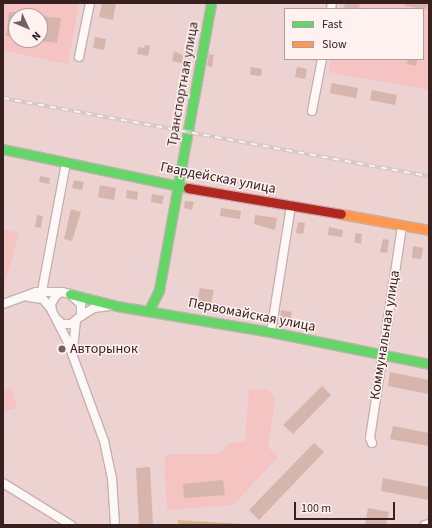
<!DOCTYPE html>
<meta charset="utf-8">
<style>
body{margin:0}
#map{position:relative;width:432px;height:528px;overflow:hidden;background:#ecd2d0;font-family:"Source Sans 3",sans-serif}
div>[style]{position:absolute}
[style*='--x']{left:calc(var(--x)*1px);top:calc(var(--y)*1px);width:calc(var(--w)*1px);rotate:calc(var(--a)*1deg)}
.built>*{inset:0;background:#f5c4c2}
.green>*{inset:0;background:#d9b88d}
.building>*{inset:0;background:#d6b5ac}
.roads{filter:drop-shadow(1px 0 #c7b0ae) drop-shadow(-1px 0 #c7b0ae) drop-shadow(0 1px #c7b0ae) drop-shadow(0 -1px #c7b0ae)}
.street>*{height:8px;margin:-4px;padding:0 4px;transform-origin:4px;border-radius:4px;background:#fcf8f8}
.fast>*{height:9px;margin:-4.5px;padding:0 4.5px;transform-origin:4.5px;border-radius:4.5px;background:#63d668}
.slow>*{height:9px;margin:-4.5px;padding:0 4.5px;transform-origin:4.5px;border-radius:4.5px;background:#ff974d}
.jam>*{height:9px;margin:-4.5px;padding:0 4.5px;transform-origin:4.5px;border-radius:4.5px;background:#b3261e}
.rail>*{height:3.5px;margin-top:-1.75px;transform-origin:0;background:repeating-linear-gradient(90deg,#fff2f1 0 6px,#d1cac9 0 12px);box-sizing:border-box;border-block:1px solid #d1cac9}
.dots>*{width:11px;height:11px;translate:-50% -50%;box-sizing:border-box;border:2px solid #fff2f1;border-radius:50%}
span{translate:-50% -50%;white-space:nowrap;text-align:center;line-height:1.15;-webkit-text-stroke:3px #fff2f1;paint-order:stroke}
.street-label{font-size:14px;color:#372120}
.poi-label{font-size:14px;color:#372120}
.left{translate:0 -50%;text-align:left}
.frame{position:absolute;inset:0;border:4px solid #372120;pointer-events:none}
.legend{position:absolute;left:284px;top:8px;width:140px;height:52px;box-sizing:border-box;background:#fff2f1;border:1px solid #af9e9d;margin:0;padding:5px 7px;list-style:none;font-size:12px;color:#372120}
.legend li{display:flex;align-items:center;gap:8px;height:20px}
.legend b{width:20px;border:1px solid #af9e9d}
.north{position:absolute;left:8px;top:8px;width:40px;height:40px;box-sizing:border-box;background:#fff2f1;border:1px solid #af9e9d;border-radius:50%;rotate:134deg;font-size:11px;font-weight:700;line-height:16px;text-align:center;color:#372120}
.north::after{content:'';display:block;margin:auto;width:14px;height:18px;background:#765f5e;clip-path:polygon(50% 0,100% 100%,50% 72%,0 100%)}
.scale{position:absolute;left:294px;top:502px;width:101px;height:18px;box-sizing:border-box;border:2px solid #372120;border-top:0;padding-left:5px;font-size:12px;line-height:14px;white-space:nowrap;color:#372120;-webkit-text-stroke:3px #fff2f1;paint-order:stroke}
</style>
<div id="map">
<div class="built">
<div style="clip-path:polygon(evenodd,3px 3px,79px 3px,68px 64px,5px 51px,3px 58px,3px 3px,16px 16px,40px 16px,40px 40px,16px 40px,16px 16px)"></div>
<div style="clip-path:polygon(341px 3px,429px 3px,429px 90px,329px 72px,331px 59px,423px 59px,423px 9px,340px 9px)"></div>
<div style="clip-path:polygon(3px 229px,19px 233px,3px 291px)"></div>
<div style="clip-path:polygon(11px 388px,17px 408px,3px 412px,3px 390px)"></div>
<div style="clip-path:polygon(249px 389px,269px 390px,275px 399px,268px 447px,278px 457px,233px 505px,167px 510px,164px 460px,167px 454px,218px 454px,230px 443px,245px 441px)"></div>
</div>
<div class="green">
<div style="clip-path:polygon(177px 520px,243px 524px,243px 525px,179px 525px)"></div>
</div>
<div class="building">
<div style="clip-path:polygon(102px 3px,116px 3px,113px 20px,99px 17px)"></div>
<div style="clip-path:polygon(345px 3px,360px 3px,359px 9px,344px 9px)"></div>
<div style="clip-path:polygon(405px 3px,428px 3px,426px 9px,405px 6px)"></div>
<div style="clip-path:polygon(9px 12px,16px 12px,16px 37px,6px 36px)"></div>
<div style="clip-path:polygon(40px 16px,61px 18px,57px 43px,40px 41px)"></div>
<div style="clip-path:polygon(95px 37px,106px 39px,104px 50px,93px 48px)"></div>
<div style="clip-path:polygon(145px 45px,150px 46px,148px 56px,137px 54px,138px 47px,144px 48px)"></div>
<div style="clip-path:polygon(174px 51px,185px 56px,184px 64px,172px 61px)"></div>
<div style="clip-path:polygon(209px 54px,214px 55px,212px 67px,207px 66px)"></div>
<div style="clip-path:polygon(408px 59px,417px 59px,416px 66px,407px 64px)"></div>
<div style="clip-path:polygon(251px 67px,262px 69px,261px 76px,250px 75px)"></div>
<div style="clip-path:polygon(297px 67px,307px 69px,305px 79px,295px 77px)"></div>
<div style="clip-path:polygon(332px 83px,358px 88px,356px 98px,330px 93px)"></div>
<div style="clip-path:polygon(372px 90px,397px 95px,395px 105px,370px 100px)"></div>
<div style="clip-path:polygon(40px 176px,50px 178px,49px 184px,39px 182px)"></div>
<div style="clip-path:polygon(74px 180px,84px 182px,82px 190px,72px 188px)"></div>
<div style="clip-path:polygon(100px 185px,116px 188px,114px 200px,98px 197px)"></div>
<div style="clip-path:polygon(127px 190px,138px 192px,137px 200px,126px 198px)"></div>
<div style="clip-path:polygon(152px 194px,164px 196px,162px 204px,151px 202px)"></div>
<div style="clip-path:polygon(185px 201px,194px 202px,192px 210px,184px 208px)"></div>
<div style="clip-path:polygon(221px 208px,241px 211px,240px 219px,220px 216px)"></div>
<div style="clip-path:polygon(71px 209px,81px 212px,72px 241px,64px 239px)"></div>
<div style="clip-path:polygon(37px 215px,43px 216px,41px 228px,35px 227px)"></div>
<div style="clip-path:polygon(255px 215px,277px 218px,275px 230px,254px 224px)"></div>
<div style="clip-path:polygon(298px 222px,305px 223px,303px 234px,296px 233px)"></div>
<div style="clip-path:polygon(329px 227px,343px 230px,342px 237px,328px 235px)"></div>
<div style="clip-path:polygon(356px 233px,362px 234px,361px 244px,354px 242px)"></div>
<div style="clip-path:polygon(383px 239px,389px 240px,387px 253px,380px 252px)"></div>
<div style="clip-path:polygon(413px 246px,423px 248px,421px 259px,412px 258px)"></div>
<div style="clip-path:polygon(200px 288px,214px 290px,211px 305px,197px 303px)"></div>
<div style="clip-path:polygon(281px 310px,292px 312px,290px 320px,280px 319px)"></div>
<div style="clip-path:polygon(390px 372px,429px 380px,429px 394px,388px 386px)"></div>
<div style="clip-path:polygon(322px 386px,331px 395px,293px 434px,283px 425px)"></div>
<div style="clip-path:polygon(393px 426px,429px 433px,429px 446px,390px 439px)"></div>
<div style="clip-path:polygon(314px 443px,324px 452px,259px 520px,249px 510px)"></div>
<div style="clip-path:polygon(150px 467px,153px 525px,139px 525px,136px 468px)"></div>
<div style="clip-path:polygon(383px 478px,429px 487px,429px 500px,381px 491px)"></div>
<div style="clip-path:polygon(223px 480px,225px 495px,184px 498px,183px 484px)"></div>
<div style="clip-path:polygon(368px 508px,389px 512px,386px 525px,365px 525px)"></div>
</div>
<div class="roads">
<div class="street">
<div style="--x:331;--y:9;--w:6;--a:-81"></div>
<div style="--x:79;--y:57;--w:55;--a:-78.5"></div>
<div style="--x:312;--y:111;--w:53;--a:-79.1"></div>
<div style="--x:42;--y:291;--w:130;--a:-79.4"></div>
<div style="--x:28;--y:297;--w:15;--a:8"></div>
<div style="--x:43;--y:299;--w:14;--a:51"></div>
<div style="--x:3;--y:304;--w:35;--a:-20"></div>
<div style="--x:36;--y:292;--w:26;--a:0"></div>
<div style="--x:81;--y:316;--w:15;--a:-32"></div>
<div style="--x:94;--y:308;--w:16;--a:-7"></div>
<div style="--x:57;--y:319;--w:7;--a:45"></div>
<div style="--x:62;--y:324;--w:9;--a:0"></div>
<div style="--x:71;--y:324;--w:13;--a:-39"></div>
<div style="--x:81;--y:316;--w:12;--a:-90"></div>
<div style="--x:81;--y:304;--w:15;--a:-138"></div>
<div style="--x:70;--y:294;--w:8;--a:-166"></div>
<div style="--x:62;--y:292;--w:7;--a:153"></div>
<div style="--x:56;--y:295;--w:10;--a:119"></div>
<div style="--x:51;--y:304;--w:7;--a:82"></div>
<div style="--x:52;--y:311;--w:33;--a:63"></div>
<div style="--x:67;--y:340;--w:108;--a:69.9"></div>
<div style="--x:104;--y:441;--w:38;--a:78"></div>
<div style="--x:112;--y:478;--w:47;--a:86.3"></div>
<div style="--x:271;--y:332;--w:128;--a:-81"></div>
<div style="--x:73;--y:349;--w:27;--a:-84"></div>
<div style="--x:372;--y:443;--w:5;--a:-112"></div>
<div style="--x:370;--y:438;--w:213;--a:-81.4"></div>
<div style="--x:3;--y:483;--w:80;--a:31.7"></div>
<div style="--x:425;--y:525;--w:4;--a:-14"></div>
</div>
<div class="fast">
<div style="--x:3;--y:149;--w:189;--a:11.9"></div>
<div style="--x:70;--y:294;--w:49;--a:14.3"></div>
<div style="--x:117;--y:306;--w:156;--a:9.6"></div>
<div style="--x:271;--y:332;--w:161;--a:11.4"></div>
<div style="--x:149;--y:310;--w:22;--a:-63"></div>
<div style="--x:159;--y:290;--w:292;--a:-79.7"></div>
</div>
<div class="slow">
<div style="--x:341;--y:214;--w:89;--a:10.3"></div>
</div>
<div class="jam">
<div style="--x:188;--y:188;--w:155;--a:9.6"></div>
</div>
</div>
<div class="rail">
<div style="--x:3;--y:98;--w:433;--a:10.4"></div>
</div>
<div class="dots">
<div style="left:62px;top:349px;background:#765f5e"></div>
</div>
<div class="street-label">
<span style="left:183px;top:84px;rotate:-80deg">Транспортная улица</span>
<span style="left:218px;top:178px;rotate:11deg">Гвардейская улица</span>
<span style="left:252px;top:315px;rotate:11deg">Первомайская улица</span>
<span style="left:385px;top:335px;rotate:-81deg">Коммунальная улица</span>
</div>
<div class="poi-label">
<span class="left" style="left:70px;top:349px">Авторынок</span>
</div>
<div class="frame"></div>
<ul class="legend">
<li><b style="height:5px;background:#63d668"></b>Fast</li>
<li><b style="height:5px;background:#ff974d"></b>Slow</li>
</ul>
<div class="north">N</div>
<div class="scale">100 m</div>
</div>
